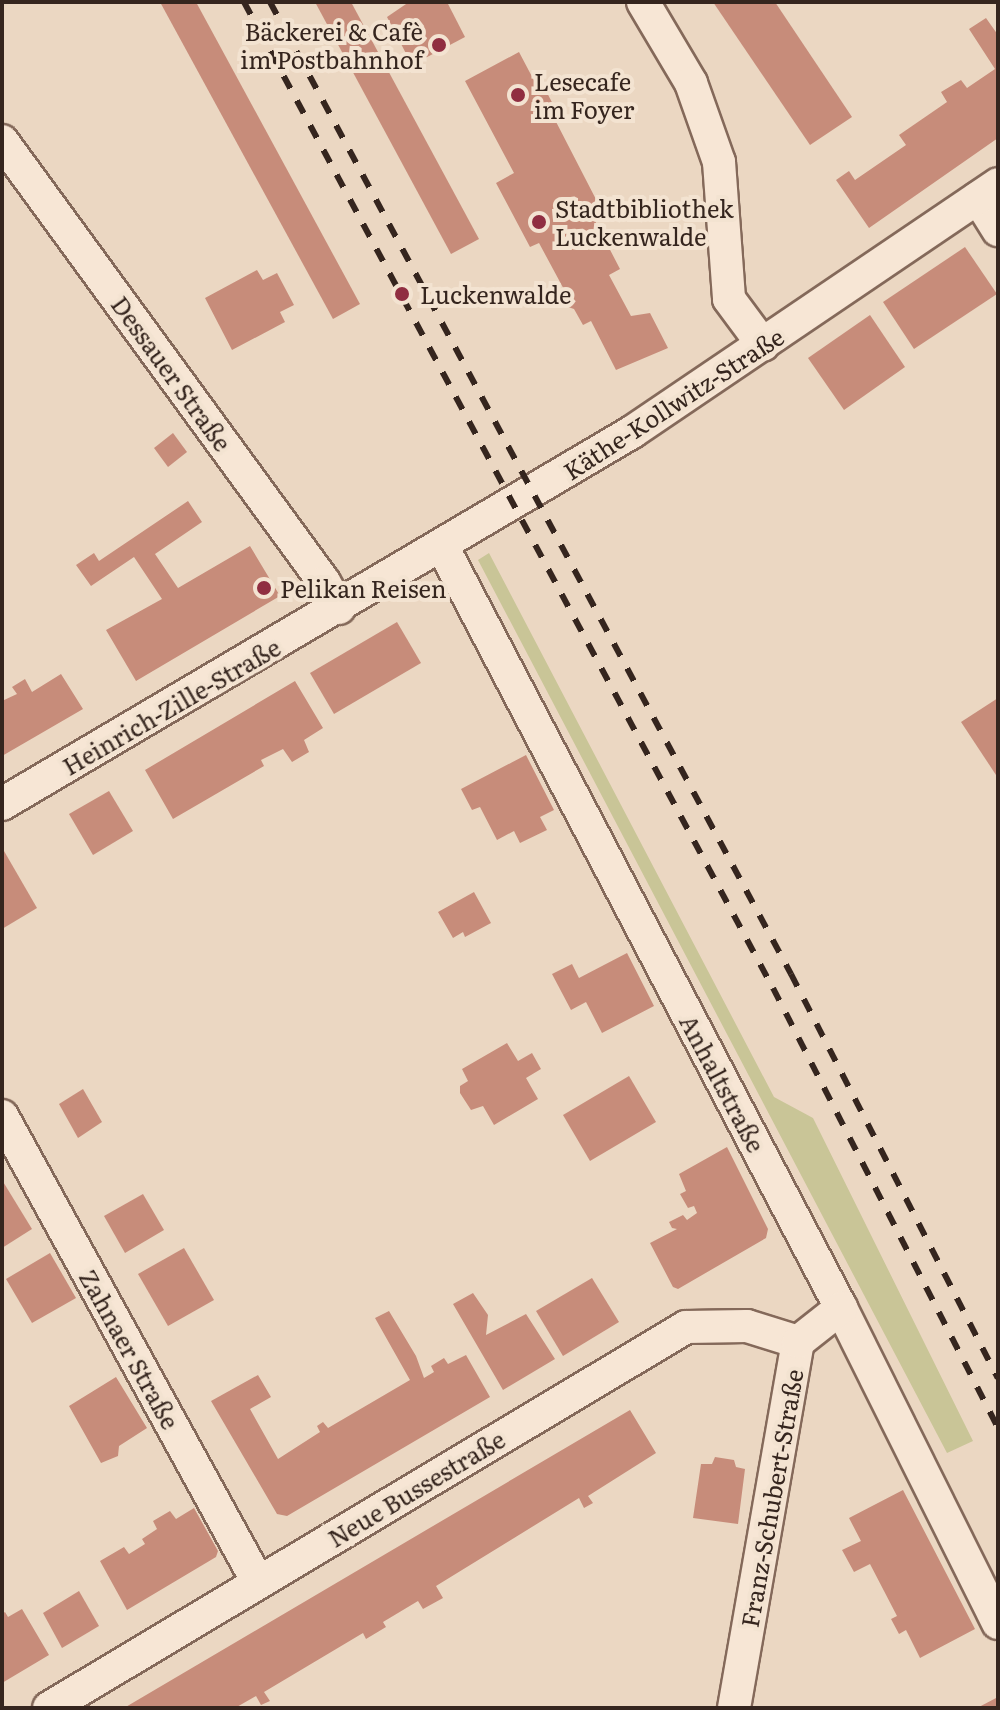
<!DOCTYPE html>
<meta charset="utf-8">
<style>
body{margin:0}
#map{position:relative;width:1000px;height:1710px;overflow:hidden;background:#ebd7c2;font-family:Literata,serif}
div>[style]{position:absolute}
[style*='--x']{left:calc(var(--x)*1px);top:calc(var(--y)*1px);width:calc(var(--w)*1px);rotate:calc(var(--a)*1deg)}
.green>*{inset:0;background:#c9c597}
.building>*{inset:0;background:#c78c7a}
.roads{filter:drop-shadow(2px 0 #84695a) drop-shadow(-2px 0 #84695a) drop-shadow(0 2px #84695a) drop-shadow(0 -2px #84695a)}
.street>*{height:32px;margin:-16px;padding:0 16px;transform-origin:16px;border-radius:16px;background:#f7e6d5}
.rail>*{height:6px;margin-top:-3px;transform-origin:0;background:repeating-linear-gradient(90deg,#35251e 0 14px,transparent 0 28px)}
.dots>*{width:22px;height:22px;translate:-50% -50%;box-sizing:border-box;border:4px solid #f3e3d1;border-radius:50%}
span{translate:-50% -50%;white-space:nowrap;text-align:center;line-height:1.15;-webkit-text-stroke:8px #f3e3d1;paint-order:stroke}
.poi-label{font-size:24px;color:#35251e}
.right{translate:-100% -50%;text-align:right}
.left{translate:0 -50%;text-align:left}
.street-label{font-size:24px;color:#35251e}
.frame{position:absolute;inset:0;border:4px solid #35251e;pointer-events:none}
</style>
<div id="map">
<div class="green">
<div style="clip-path:polygon(489px 553px,774px 1097px,813px 1118px,973px 1441px,947px 1453px,478px 560px)"></div>
</div>
<div class="building">
<div style="clip-path:polygon(160px 2px,196px 2px,360px 304px,333px 319px)"></div>
<div style="clip-path:polygon(315px 2px,351px 2px,479px 239px,451px 254px)"></div>
<div style="clip-path:polygon(409px 2px,447px 2px,465px 37px,412px 65px,387px 17px)"></div>
<div style="clip-path:polygon(713px 2px,775px 2px,852px 117px,810px 145px)"></div>
<div style="clip-path:polygon(986px 18px,998px 35px,998px 138px,869px 228px,836px 180px,849px 171px,855px 180px,906px 145px,899px 135px,947px 102px,941px 92px,961px 80px,967px 88px,995px 69px,969px 29px)"></div>
<div style="clip-path:polygon(519px 52px,538px 88px,543px 85px,557px 112px,552px 114px,602px 211px,593px 217px,620px 269px,609px 275px,631px 316px,650px 313px,668px 348px,616px 370px,591px 321px,583px 325px,574px 309px,568px 307px,564px 300px,567px 295px,539px 243px,530px 247px,496px 183px,514px 173px,465px 81px)"></div>
<div style="clip-path:polygon(965px 247px,997px 294px,914px 349px,883px 302px)"></div>
<div style="clip-path:polygon(257px 270px,263px 280px,277px 273px,294px 305px,280px 312px,285px 322px,232px 350px,205px 298px)"></div>
<div style="clip-path:polygon(870px 315px,905px 367px,844px 410px,808px 358px)"></div>
<div style="clip-path:polygon(173px 433px,187px 452px,168px 467px,154px 448px)"></div>
<div style="clip-path:polygon(188px 501px,202px 522px,155px 554px,178px 588px,250px 546px,280px 596px,136px 681px,106px 630px,162px 599px,134px 557px,91px 586px,76px 565px,94px 553px,99px 561px)"></div>
<div style="clip-path:polygon(397px 622px,421px 663px,334px 714px,310px 673px)"></div>
<div style="clip-path:polygon(61px 674px,83px 709px,2px 756px,2px 701px,17px 694px,12px 687px,25px 679px,32px 692px)"></div>
<div style="clip-path:polygon(295px 681px,323px 728px,304px 740px,309px 752px,292px 762px,283px 749px,261px 760px,264px 766px,173px 819px,145px 770px)"></div>
<div style="clip-path:polygon(998px 698px,998px 778px,961px 722px)"></div>
<div style="clip-path:polygon(526px 755px,554px 810px,540px 817px,547px 830px,520px 843px,514px 831px,497px 840px,480px 807px,472px 810px,461px 789px)"></div>
<div style="clip-path:polygon(109px 791px,133px 831px,93px 855px,69px 814px)"></div>
<div style="clip-path:polygon(4px 851px,37px 908px,2px 929px,2px 853px)"></div>
<div style="clip-path:polygon(474px 892px,491px 923px,465px 937px,463px 932px,453px 938px,438px 912px)"></div>
<div style="clip-path:polygon(627px 953px,654px 1006px,602px 1033px,586px 1002px,571px 1010px,552px 974px,572px 964px,579px 978px)"></div>
<div style="clip-path:polygon(507px 1043px,518px 1061px,532px 1053px,541px 1069px,526px 1078px,538px 1099px,494px 1125px,483px 1106px,471px 1110px,460px 1093px,460px 1086px,468px 1081px,462px 1069px)"></div>
<div style="clip-path:polygon(629px 1076px,656px 1122px,590px 1161px,563px 1115px)"></div>
<div style="clip-path:polygon(83px 1089px,102px 1122px,78px 1138px,59px 1104px)"></div>
<div style="clip-path:polygon(727px 1147px,768px 1229px,766px 1238px,678px 1289px,673px 1287px,650px 1243px,677px 1229px,672px 1228px,669px 1222px,683px 1215px,687px 1220px,697px 1213px,694px 1206px,688px 1208px,680px 1194px,686px 1191px,679px 1174px)"></div>
<div style="clip-path:polygon(2px 1180px,32px 1229px,2px 1248px)"></div>
<div style="clip-path:polygon(143px 1194px,164px 1230px,125px 1253px,104px 1216px)"></div>
<div style="clip-path:polygon(184px 1248px,214px 1300px,168px 1326px,138px 1274px)"></div>
<div style="clip-path:polygon(50px 1253px,76px 1298px,32px 1323px,6px 1279px)"></div>
<div style="clip-path:polygon(592px 1278px,619px 1322px,563px 1356px,536px 1311px)"></div>
<div style="clip-path:polygon(473px 1293px,488px 1315px,486px 1335px,526px 1314px,555px 1359px,503px 1390px,453px 1304px)"></div>
<div style="clip-path:polygon(389px 1311px,416px 1356px,424px 1378px,434px 1372px,431px 1366px,444px 1358px,448px 1364px,466px 1355px,490px 1397px,287px 1516px,277px 1514px,211px 1401px,258px 1375px,271px 1397px,250px 1409px,278px 1459px,320px 1432px,317px 1426px,323px 1422px,328px 1428px,410px 1380px,375px 1318px)"></div>
<div style="clip-path:polygon(116px 1377px,147px 1428px,119px 1446px,118px 1456px,101px 1463px,69px 1406px)"></div>
<div style="clip-path:polygon(630px 1410px,656px 1453px,588px 1496px,593px 1503px,584px 1508px,579px 1498px,436px 1586px,443px 1598px,423px 1609px,418px 1601px,383px 1622px,386px 1627px,366px 1639px,363px 1633px,264px 1692px,270px 1701px,261px 1705px,256px 1696px,235px 1708px,124px 1708px)"></div>
<div style="clip-path:polygon(715px 1457px,734px 1460px,736px 1467px,745px 1469px,738px 1524px,693px 1518px,701px 1464px,712px 1464px)"></div>
<div style="clip-path:polygon(903px 1490px,975px 1629px,920px 1658px,906px 1630px,899px 1634px,891px 1619px,897px 1616px,870px 1564px,854px 1572px,842px 1550px,861px 1541px,849px 1518px)"></div>
<div style="clip-path:polygon(194px 1508px,218px 1551px,216px 1557px,127px 1610px,100px 1561px,124px 1547px,129px 1554px,145px 1544px,142px 1539px,157px 1529px,153px 1521px,170px 1511px,176px 1519px)"></div>
<div style="clip-path:polygon(79px 1591px,99px 1626px,62px 1648px,43px 1613px)"></div>
<div style="clip-path:polygon(22px 1609px,49px 1655px,2px 1683px,2px 1614px,5px 1612px,8px 1617px)"></div>
<div style="clip-path:polygon(998px 1697px,998px 1708px,977px 1708px)"></div>
</div>
<div class="roads">
<div class="street">
<div style="--x:643;--y:2;--w:94;--a:59.3"></div>
<div style="--x:691;--y:83;--w:84;--a:70.5"></div>
<div style="--x:719;--y:162;--w:137;--a:85.8"></div>
<div style="--x:729;--y:299;--w:57;--a:53.5"></div>
<div style="--x:2;--y:141;--w:546;--a:53.86"></div>
<div style="--x:324;--y:582;--w:30;--a:60"></div>
<div style="--x:978;--y:198;--w:38;--a:58"></div>
<div style="--x:442;--y:546;--w:860;--a:62.36"></div>
<div style="--x:841;--y:1308;--w:352;--a:63.5"></div>
<div style="--x:2;--y:804;--w:732;--a:-30.56"></div>
<div style="--x:632;--y:432;--w:442;--a:-34.1"></div>
<div style="--x:2;--y:1116;--w:532;--a:61.22"></div>
<div style="--x:49;--y:1708;--w:742;--a:-30.88"></div>
<div style="--x:686;--y:1327;--w:61;--a:-0.9"></div>
<div style="--x:747;--y:1326;--w:53;--a:17.4"></div>
<div style="--x:734;--y:1708;--w:372;--a:-80.1"></div>
<div style="--x:798;--y:1342;--w:55;--a:-38.3"></div>
</div>
</div>
<div class="rail">
<div style="--x:244;--y:2;--w:1119;--a:61.79"></div>
<div style="--x:773;--y:988;--w:494;--a:62.9"></div>
<div style="--x:270;--y:2;--w:1103;--a:61.81"></div>
<div style="--x:791;--y:974;--w:454;--a:62.9"></div>
</div>
<div class="dots">
<div style="left:439px;top:45px;background:#902e41"></div>
<div style="left:518px;top:95px;background:#902e41"></div>
<div style="left:539px;top:222px;background:#902e41"></div>
<div style="left:402px;top:294px;background:#902e41"></div>
<div style="left:264px;top:588px;background:#902e41"></div>
</div>
<div class="poi-label">
<span class="right" style="left:423px;top:45px">Bäckerei &amp; Cafè<br>im Postbahnhof</span>
<span class="left" style="left:534px;top:95px">Lesecafe<br>im Foyer</span>
<span class="left" style="left:555px;top:222px">Stadtbibliothek<br>Luckenwalde</span>
<span class="left" style="left:420px;top:294px">Luckenwalde</span>
<span class="left" style="left:280px;top:588px">Pelikan Reisen</span>
</div>
<div class="street-label">
<span style="left:172px;top:373px;rotate:54deg">Dessauer Straße</span>
<span style="left:673px;top:403px;rotate:-33deg">Käthe-Kollwitz-Straße</span>
<span style="left:171px;top:706px;rotate:-30deg">Heinrich-Zille-Straße</span>
<span style="left:723px;top:1083px;rotate:62deg">Anhaltstraße</span>
<span style="left:130px;top:1349px;rotate:61deg">Zahnaer Straße</span>
<span style="left:416px;top:1488px;rotate:-31deg">Neue Bussestraße</span>
<span style="left:771px;top:1498px;rotate:-80deg">Franz-Schubert-Straße</span>
</div>
<div class="frame"></div>
</div>
